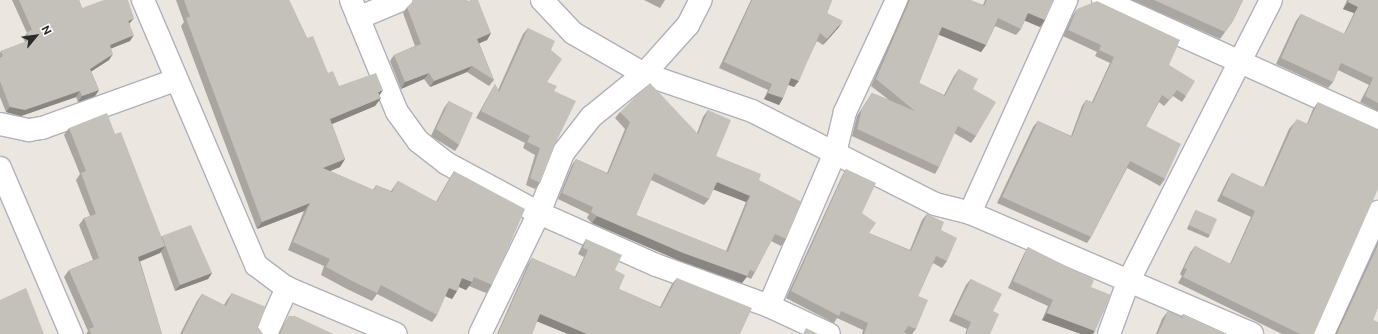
<!DOCTYPE html>
<style>
body{margin:0}
#map{position:relative;width:1378px;height:334px;overflow:hidden;background:#ebe6df;font-family:"Public Sans",sans-serif}
div>[style]{position:absolute}
[style*='--x']{left:calc(var(--x)*1px);top:calc(var(--y)*1px);width:calc(var(--w)*1px);rotate:calc(var(--a)*1deg)}
.roads{filter:drop-shadow(1px 0 #afb1ba) drop-shadow(-1px 0 #afb1ba) drop-shadow(0 1px #afb1ba) drop-shadow(0 -1px #afb1ba)}
.street>*{height:22px;margin:-11px;padding:0 11px;transform-origin:11px;border-radius:11px;background:#fff}
.wall>*{inset:0;background:#a9a5a0}
.shaded-wall>*{inset:0;background:#898682}
.building>*{inset:0;background:#c4c0ba}
span{translate:-50% -50%;white-space:nowrap;text-align:center;line-height:1.15;-webkit-text-stroke:3px #fff;paint-order:stroke}
.north{position:absolute;left:16px;top:16px;width:40px;height:40px;-webkit-text-stroke:3px #fff;paint-order:stroke;rotate:61deg;font-size:11px;font-weight:700;line-height:16px;text-align:center;color:#2b2b2b}
.north::after{content:'';display:block;margin:auto;width:14px;height:18px;background:#2b2b2b;clip-path:polygon(50% 0,100% 100%,50% 72%,0 100%)}
</style>
<div id="map">
<div class="roads">
<div class="street">
<div style="--x:143;--y:0;--w:288;--a:66.9"></div>
<div style="--x:256;--y:265;--w:39;--a:37"></div>
<div style="--x:287;--y:288;--w:118;--a:22.9"></div>
<div style="--x:351;--y:0;--w:121;--a:67.7"></div>
<div style="--x:397;--y:112;--w:36;--a:54"></div>
<div style="--x:418;--y:141;--w:36;--a:38"></div>
<div style="--x:446;--y:163;--w:106;--a:28.3"></div>
<div style="--x:539;--y:213;--w:128;--a:24"></div>
<div style="--x:656;--y:265;--w:120;--a:19.9"></div>
<div style="--x:769;--y:306;--w:66;--a:25"></div>
<div style="--x:542;--y:0;--w:45;--a:46.8"></div>
<div style="--x:573;--y:33;--w:82;--a:30"></div>
<div style="--x:644;--y:74;--w:114;--a:18.9"></div>
<div style="--x:752;--y:111;--w:205;--a:26.9"></div>
<div style="--x:935;--y:204;--w:36;--a:14"></div>
<div style="--x:970;--y:213;--w:307;--a:23.2"></div>
<div style="--x:1103;--y:0;--w:302;--a:24.3"></div>
<div style="--x:358;--y:18;--w:47;--a:-22.7"></div>
<div style="--x:0;--y:124;--w:30;--a:12"></div>
<div style="--x:29;--y:130;--w:13;--a:-9"></div>
<div style="--x:42;--y:128;--w:141;--a:-19.8"></div>
<div style="--x:0;--y:168;--w:181;--a:66.8"></div>
<div style="--x:970;--y:213;--w:234;--a:-65.7"></div>
<div style="--x:769;--y:306;--w:167;--a:-66.7"></div>
<div style="--x:835;--y:153;--w:42;--a:-76.3"></div>
<div style="--x:845;--y:112;--w:123;--a:-65.1"></div>
<div style="--x:266;--y:334;--w:51;--a:-65.5"></div>
<div style="--x:480;--y:334;--w:135;--a:-64"></div>
<div style="--x:539;--y:213;--w:65;--a:-68.2"></div>
<div style="--x:563;--y:153;--w:46;--a:-52.1"></div>
<div style="--x:591;--y:117;--w:68;--a:-39.1"></div>
<div style="--x:644;--y:74;--w:66;--a:-48.1"></div>
<div style="--x:688;--y:25;--w:28;--a:-63"></div>
<div style="--x:1109;--y:334;--w:55;--a:-69.9"></div>
<div style="--x:1128;--y:282;--w:316;--a:-63.1"></div>
<div style="--x:1323;--y:334;--w:134;--a:-65.7"></div>
</div>
</div>
<div class="wall">
<div style="clip-path:polygon(12px 0,79px 0,82px 8px,130px 24px,130px 41px,111px 48px,109px 60px,91px 71px,99px 90px,95px 96px,78px 102px,76px 97px,21px 116px,6px 112px,0 97px,0 53px,1px 51px,25px 42px,23px 38px,27px 33px)"></div>
<div style="clip-path:polygon(176px 0,289px 0,307px 38px,328px 73px,339px 86px,379px 96px,381px 98px,375px 106px,332px 124px,345px 159px,340px 167px,330px 171px,373px 190px,376px 185px,391px 191px,398px 181px,436px 202px,449px 179px,454px 171px,492px 285px,486px 293px,469px 286px,466px 290px,459px 287px,457px 291px,452px 299px,445px 296px,437px 315px,432px 322px,377px 294px,372px 301px,347px 289px,321px 275px,324px 266px,288px 250px,304px 211px,257px 229px,181px 26px,184px 22px)"></div>
<div style="clip-path:polygon(644px 0,665px 0,660px 8px)"></div>
<div style="clip-path:polygon(751px 0,832px 0,827px 13px,839px 27px,823px 45px,817px 41px,794px 87px,788px 85px,783px 98px,779px 105px,764px 99px,768px 90px,719px 68px)"></div>
<div style="clip-path:polygon(908px 0,970px 0,983px 5px,985px 0,1054px 0,1040px 27px,1025px 20px,1021px 29px,1016px 35px,995px 26px,986px 45px,981px 52px,938px 34px,919px 83px,944px 95px,954px 76px,959px 69px,973px 89px,976px 136px,971px 143px,954px 133px,939px 167px,935px 174px,852px 136px,857px 116px,872px 93px,889px 100px,871px 86px)"></div>
<div style="clip-path:polygon(1132px 0,1243px 0,1233px 21px,1220px 39px)"></div>
<div style="clip-path:polygon(1347px 0,1378px 0,1378px 111px,1360px 102px,1369px 85px,1338px 70px,1333px 82px,1328px 88px,1276px 64px,1296px 21px,1301px 14px,1344px 34px,1354px 13px,1343px 9px)"></div>
<div style="clip-path:polygon(407px 7px,491px 33px,487px 40px,479px 43px,494px 80px,489px 86px,467px 72px,430px 87px,424px 79px,401px 89px,390px 61px,394px 55px,415px 46px,403px 13px)"></div>
<div style="clip-path:polygon(1077px 9px,1169px 65px,1186px 96px,1182px 102px,1173px 96px,1164px 106px,1159px 102px,1146px 126px,1165px 179px,1160px 186px,1127px 168px,1091px 237px,1087px 243px,997px 203px,1033px 127px,1038px 121px,1071px 136px,1082px 106px,1086px 100px,1092px 102px,1110px 63px,1095px 56px,1097px 52px,1063px 36px,1073px 15px)"></div>
<div style="clip-path:polygon(528px 28px,551px 50px,547px 82px,554px 91px,556px 142px,540px 183px,535px 189px,526px 185px,535px 155px,523px 148px,525px 143px,476px 118px,491px 91px,495px 84px,498px 90px,523px 34px)"></div>
<div style="clip-path:polygon(449px 101px,459px 145px,455px 151px,431px 136px,444px 108px)"></div>
<div style="clip-path:polygon(1318px 102px,1314px 334px,1282px 334px,1178px 283px,1182px 276px,1180px 274px,1190px 253px,1195px 246px,1230px 264px,1251px 217px,1217px 201px,1228px 179px,1232px 173px,1262px 187px,1264px 186px,1289px 129px,1294px 123px,1307px 124px,1313px 109px)"></div>
<div style="clip-path:polygon(evenodd,708px 110px,716px 156px,759px 180px,786px 239px,781px 246px,771px 241px,755px 272px,751px 279px,747px 277px,742px 283px,678px 260px,592px 223px,587px 218px,589px 214px,558px 199px,572px 165px,576px 159px,607px 173px,625px 129px,615px 118px,620px 112px,697px 133px,703px 117px,708px 110px,651px 180px,704px 205px,709px 199px,713px 189px,746px 202px,726px 251px,636px 215px,651px 180px)"></div>
<div style="clip-path:polygon(69px 128px,115px 134px,161px 237px,162px 236px,212px 273px,208px 279px,175px 291px,161px 252px,160px 253px,140px 261px,162px 334px,86px 334px,88px 331px,64px 277px,69px 270px,93px 260px,79px 225px,84px 218px,90px 216px,76px 180px,80px 174px,64px 135px)"></div>
<div style="clip-path:polygon(846px 169px,869px 233px,910px 250px,922px 220px,927px 214px,941px 230px,947px 261px,942px 268px,933px 263px,918px 296px,916px 329px,912px 334px,907px 334px,904px 333px,903px 334px,862px 334px,863px 330px,837px 318px,834px 323px,786px 298px,842px 176px)"></div>
<div style="clip-path:polygon(1196px 210px,1210px 235px,1208px 238px,1187px 229px,1194px 213px)"></div>
<div style="clip-path:polygon(586px 239px,615px 270px,619px 289px,660px 307px,672px 284px,677px 278px,740px 334px,568px 334px,537px 321px,532px 334px,497px 334px,528px 264px,532px 258px,575px 277px,584px 257px,578px 254px,582px 246px)"></div>
<div style="clip-path:polygon(1378px 242px,1378px 307px,1373px 320px,1378px 334px,1335px 334px)"></div>
<div style="clip-path:polygon(1028px 247px,1091px 287px,1093px 334px,1081px 334px,1042px 320px,1048px 306px,1008px 288px,1024px 254px)"></div>
<div style="clip-path:polygon(971px 279px,993px 311px,990px 334px,965px 334px,967px 329px,949px 321px,966px 285px)"></div>
<div style="clip-path:polygon(232px 293px,263px 334px,180px 334px,197px 301px,202px 294px,224px 305px,227px 300px)"></div>
<div style="clip-path:polygon(1168px 311px,1181px 317px,1183px 314px,1227px 334px,1156px 334px,1162px 319px)"></div>
<div style="clip-path:polygon(289px 316px,333px 334px,279px 334px,285px 323px)"></div>
</div>
<div class="shaded-wall">
<div style="clip-path:polygon(1348px 2px,1358px 7px,1354px 13px,1343px 9px)"></div>
<div style="clip-path:polygon(1028px 13px,1045px 20px,1040px 27px,1023px 20px)"></div>
<div style="clip-path:polygon(134px 18px,129px 24px,128px 21px)"></div>
<div style="clip-path:polygon(843px 21px,839px 27px,823px 45px,827px 39px)"></div>
<div style="clip-path:polygon(942px 27px,986px 45px,981px 52px,937px 34px)"></div>
<div style="clip-path:polygon(491px 33px,487px 40px,473px 46px,477px 39px)"></div>
<div style="clip-path:polygon(134px 35px,130px 41px,105px 51px,110px 45px)"></div>
<div style="clip-path:polygon(113px 54px,109px 60px,86px 75px,90px 69px)"></div>
<div style="clip-path:polygon(472px 66px,467px 72px,430px 87px,434px 81px)"></div>
<div style="clip-path:polygon(429px 73px,424px 79px,401px 89px,405px 82px)"></div>
<div style="clip-path:polygon(791px 78px,799px 81px,794px 87px,787px 84px)"></div>
<div style="clip-path:polygon(99px 90px,95px 96px,78px 102px,82px 96px)"></div>
<div style="clip-path:polygon(383px 90px,378px 98px,378px 92px)"></div>
<div style="clip-path:polygon(80px 91px,76px 97px,21px 116px,6px 112px,10px 107px)"></div>
<div style="clip-path:polygon(768px 93px,783px 98px,779px 105px,764px 99px)"></div>
<div style="clip-path:polygon(381px 98px,375px 106px,325px 127px,330px 119px)"></div>
<div style="clip-path:polygon(345px 159px,340px 167px,318px 176px,323px 168px)"></div>
<div style="clip-path:polygon(717px 182px,750px 196px,746px 202px,712px 189px)"></div>
<div style="clip-path:polygon(310px 203px,304px 211px,257px 229px,262px 222px)"></div>
<div style="clip-path:polygon(597px 216px,747px 276px,742px 283px,678px 260px,592px 223px)"></div>
<div style="clip-path:polygon(165px 246px,160px 253px,134px 264px,138px 257px)"></div>
<div style="clip-path:polygon(212px 273px,208px 279px,175px 291px,180px 285px)"></div>
<div style="clip-path:polygon(462px 278px,472px 282px,466px 290px,457px 286px)"></div>
<div style="clip-path:polygon(449px 288px,457px 291px,452px 299px,443px 295px)"></div>
<div style="clip-path:polygon(1047px 313px,1095px 331px,1093px 334px,1081px 334px,1042px 320px)"></div>
<div style="clip-path:polygon(540px 314px,587px 334px,568px 334px,536px 321px)"></div>
</div>
<div class="building">
<div style="clip-path:polygon(19px 0,79px 0,82px 8px,104px 0,128px 0,134px 18px,128px 21px,134px 35px,110px 45px,113px 54px,90px 69px,99px 90px,82px 96px,80px 91px,25px 110px,10px 107px,0 81px,0 58px,3px 56px,1px 51px,30px 40px,27px 32px,32px 30px)"></div>
<div style="clip-path:polygon(184px 0,289px 0,307px 38px,313px 36px,328px 73px,333px 71px,339px 86px,376px 73px,383px 90px,378px 92px,381px 98px,330px 119px,345px 159px,323px 168px,374px 190px,376px 185px,392px 192px,398px 181px,437px 202px,454px 171px,525px 209px,492px 285px,474px 277px,472px 282px,462px 278px,457px 291px,449px 288px,437px 315px,381px 285px,377px 293px,352px 281px,326px 267px,330px 259px,293px 242px,310px 203px,262px 222px,186px 18px,190px 17px)"></div>
<div style="clip-path:polygon(414px 0,467px 0,468px 1px,471px 0,478px 0,491px 33px,477px 39px,494px 80px,472px 66px,434px 81px,429px 73px,405px 82px,394px 55px,421px 44px,407px 7px)"></div>
<div style="clip-path:polygon(752px 0,832px 0,827px 13px,843px 21px,827px 39px,820px 33px,799px 81px,791px 78px,783px 98px,768px 93px,772px 84px,724px 62px)"></div>
<div style="clip-path:polygon(910px 0,970px 0,984px 6px,987px 0,1054px 0,1045px 20px,1028px 13px,1021px 29px,998px 18px,986px 45px,942px 27px,919px 83px,945px 96px,959px 69px,978px 79px,973px 89px,996px 102px,976px 136px,958px 126px,939px 167px,857px 129px,862px 109px,872px 93px,915px 111px,876px 79px)"></div>
<div style="clip-path:polygon(1154px 0,1243px 0,1233px 21px,1225px 32px)"></div>
<div style="clip-path:polygon(1349px 0,1378px 0,1378px 103px,1365px 96px,1373px 78px,1341px 63px,1333px 82px,1281px 58px,1301px 14px,1345px 34px,1358px 7px,1348px 2px)"></div>
<div style="clip-path:polygon(1097px 1px,1180px 40px,1169px 65px,1195px 81px,1186px 96px,1177px 90px,1169px 100px,1162px 95px,1146px 126px,1181px 144px,1165px 179px,1130px 161px,1091px 237px,1002px 197px,1038px 121px,1072px 137px,1086px 100px,1093px 103px,1114px 57px,1099px 50px,1101px 45px,1068px 30px,1077px 9px)"></div>
<div style="clip-path:polygon(528px 28px,555px 41px,551px 50px,562px 59px,547px 82px,557px 86px,554px 91px,576px 101px,556px 142px,540px 183px,530px 178px,540px 148px,527px 142px,530px 136px,481px 111px,495px 84px,499px 92px)"></div>
<div style="clip-path:polygon(evenodd,650px 83px,698px 134px,708px 110px,731px 120px,716px 156px,761px 174px,759px 180px,802px 202px,786px 239px,775px 234px,755px 272px,750px 270px,747px 276px,683px 253px,597px 216px,591px 212px,593px 207px,562px 193px,576px 159px,608px 174px,630px 122px,620px 112px,650px 83px,654px 173px,709px 199px,717px 182px,750px 196px,728px 252px,636px 215px,654px 173px)"></div>
<div style="clip-path:polygon(449px 101px,473px 113px,459px 145px,436px 129px)"></div>
<div style="clip-path:polygon(1318px 102px,1378px 129px,1378px 189px,1314px 334px,1300px 334px,1183px 277px,1187px 269px,1184px 268px,1195px 246px,1231px 264px,1255px 211px,1222px 195px,1232px 173px,1262px 187px,1266px 185px,1294px 123px,1297px 119px,1308px 124px)"></div>
<div style="clip-path:polygon(107px 113px,115px 134px,121px 132px,165px 246px,138px 257px,162px 334px,91px 334px,89px 329px,94px 327px,69px 270px,99px 258px,84px 218px,96px 214px,81px 173px,86px 171px,69px 128px)"></div>
<div style="clip-path:polygon(846px 169px,876px 183px,862px 213px,876px 223px,869px 233px,911px 251px,927px 214px,944px 222px,941px 230px,957px 238px,947px 261px,936px 256px,918px 296px,928px 300px,916px 329px,908px 326px,903px 334px,864px 334px,868px 323px,841px 311px,839px 316px,791px 291px)"></div>
<div style="clip-path:polygon(1196px 210px,1217px 219px,1210px 235px,1189px 225px)"></div>
<div style="clip-path:polygon(191px 225px,212px 273px,180px 285px,162px 236px)"></div>
<div style="clip-path:polygon(586px 239px,622px 255px,615px 270px,625px 275px,619px 289px,661px 308px,677px 278px,752px 308px,740px 334px,587px 334px,540px 314px,532px 334px,498px 334px,532px 258px,576px 277px,588px 250px,583px 248px)"></div>
<div style="clip-path:polygon(1378px 245px,1378px 307px,1373px 320px,1378px 322px,1378px 334px,1337px 334px)"></div>
<div style="clip-path:polygon(1028px 247px,1094px 280px,1091px 287px,1111px 295px,1095px 331px,1047px 313px,1053px 300px,1013px 281px)"></div>
<div style="clip-path:polygon(971px 279px,1002px 294px,993px 311px,999px 314px,990px 334px,966px 334px,971px 322px,954px 314px)"></div>
<div style="clip-path:polygon(26px 288px,44px 334px,0 334px,0 300px)"></div>
<div style="clip-path:polygon(232px 293px,266px 307px,258px 328px,263px 334px,182px 334px,202px 294px,226px 306px)"></div>
<div style="clip-path:polygon(1168px 311px,1182px 318px,1183px 314px,1227px 334px,1158px 334px)"></div>
<div style="clip-path:polygon(289px 316px,295px 316px,333px 334px,280px 334px)"></div>
<div style="clip-path:polygon(806px 328px,818px 334px,803px 334px)"></div>
</div>
<div class="north">N</div>
</div>
